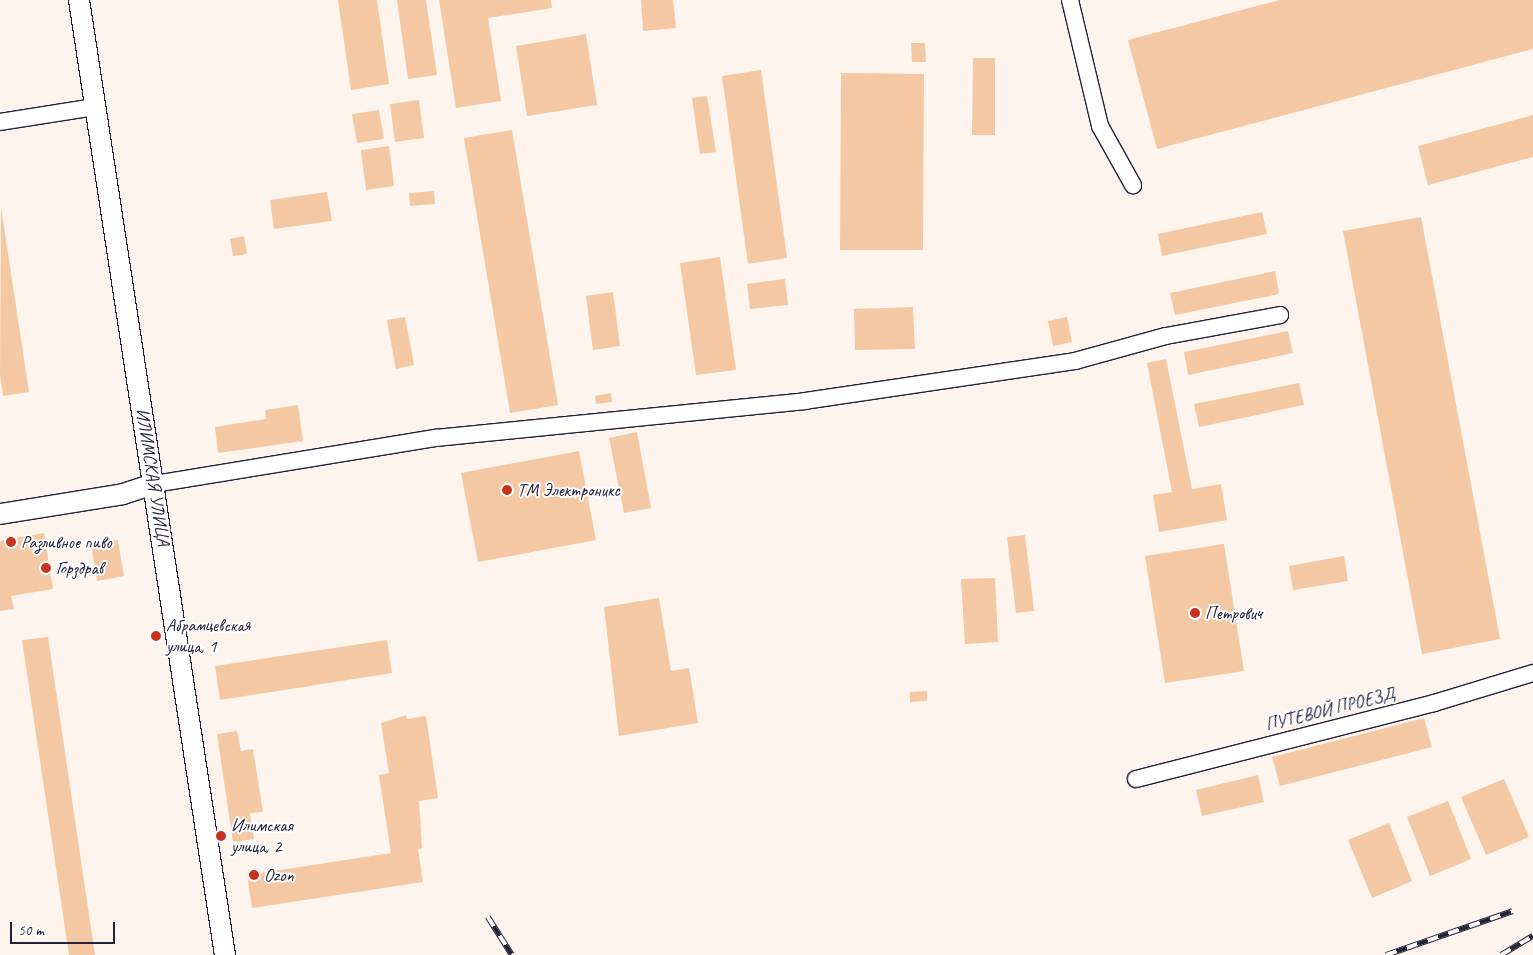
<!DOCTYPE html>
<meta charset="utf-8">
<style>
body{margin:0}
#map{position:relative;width:1533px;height:955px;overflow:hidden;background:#fdf4ed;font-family:Caveat,sans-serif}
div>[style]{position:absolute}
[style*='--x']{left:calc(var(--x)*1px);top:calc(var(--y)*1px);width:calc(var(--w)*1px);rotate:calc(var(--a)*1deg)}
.building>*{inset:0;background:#f5c8a4}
.roads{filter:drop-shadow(1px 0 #22223b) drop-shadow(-1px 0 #22223b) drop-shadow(0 1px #22223b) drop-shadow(0 -1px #22223b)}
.minor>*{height:16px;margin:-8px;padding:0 8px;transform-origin:8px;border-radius:8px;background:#fff}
.tertiary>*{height:20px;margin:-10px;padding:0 10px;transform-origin:10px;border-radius:10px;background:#fff}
.rail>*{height:5.5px;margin-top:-2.75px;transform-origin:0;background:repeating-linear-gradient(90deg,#fff 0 11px,#22223b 0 22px);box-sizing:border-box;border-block:1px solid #22223b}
.dots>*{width:14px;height:14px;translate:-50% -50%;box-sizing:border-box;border:2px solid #fff;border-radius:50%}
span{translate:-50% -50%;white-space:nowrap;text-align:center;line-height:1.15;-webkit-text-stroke:4px #fff;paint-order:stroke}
.street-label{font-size:18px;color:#22223b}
.poi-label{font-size:18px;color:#22223b}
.left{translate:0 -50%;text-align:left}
.scale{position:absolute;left:10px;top:922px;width:105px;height:22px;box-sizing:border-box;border:2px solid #22223b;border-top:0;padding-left:6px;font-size:15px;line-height:18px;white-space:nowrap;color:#22223b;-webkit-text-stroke:4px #fff;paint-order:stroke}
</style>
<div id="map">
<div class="building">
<div style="clip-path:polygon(338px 0,377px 0,389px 84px,351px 90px)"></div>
<div style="clip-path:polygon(397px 0,426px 0,437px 75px,408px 79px)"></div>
<div style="clip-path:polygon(439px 0,551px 0,552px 8px,488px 18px,501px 101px,456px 108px)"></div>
<div style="clip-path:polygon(641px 0,673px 0,676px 28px,643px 31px)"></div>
<div style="clip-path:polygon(1280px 0,1533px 0,1533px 49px,1157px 149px,1128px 40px)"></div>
<div style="clip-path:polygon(586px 34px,597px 105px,527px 116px,516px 46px)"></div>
<div style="clip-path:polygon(911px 43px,925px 43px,926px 62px,912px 62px)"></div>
<div style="clip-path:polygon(973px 58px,995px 58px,995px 135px,972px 135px)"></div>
<div style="clip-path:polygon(761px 70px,787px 258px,748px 264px,722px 76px)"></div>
<div style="clip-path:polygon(841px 73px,924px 74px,923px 250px,840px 250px)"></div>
<div style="clip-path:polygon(707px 96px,716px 152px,700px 154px,692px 98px)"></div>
<div style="clip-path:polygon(419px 100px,424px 138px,395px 142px,390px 104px)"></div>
<div style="clip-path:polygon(379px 110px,384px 139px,357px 143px,352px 114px)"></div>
<div style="clip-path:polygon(1533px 115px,1533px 157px,1428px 185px,1418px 146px)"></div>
<div style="clip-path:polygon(512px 130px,558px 405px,510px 413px,464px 138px)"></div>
<div style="clip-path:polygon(389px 146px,394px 186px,366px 190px,361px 150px)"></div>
<div style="clip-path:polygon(434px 191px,435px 204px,410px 206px,409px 193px)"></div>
<div style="clip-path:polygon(327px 192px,332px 221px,274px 229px,270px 200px)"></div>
<div style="clip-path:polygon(1px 207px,29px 392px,3px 396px,0 374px)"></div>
<div style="clip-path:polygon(1262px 212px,1267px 234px,1162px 256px,1158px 234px)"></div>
<div style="clip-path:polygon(1421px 217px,1500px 639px,1422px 654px,1343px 231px)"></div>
<div style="clip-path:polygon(244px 236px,247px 254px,233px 256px,230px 239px)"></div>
<div style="clip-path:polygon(720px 257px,736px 370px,696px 375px,680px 263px)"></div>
<div style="clip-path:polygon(1275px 271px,1279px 294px,1175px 315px,1170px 293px)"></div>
<div style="clip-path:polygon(785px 279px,788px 305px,750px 309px,747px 284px)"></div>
<div style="clip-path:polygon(613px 292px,620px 346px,593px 350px,586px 296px)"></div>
<div style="clip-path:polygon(913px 307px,915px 349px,855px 350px,854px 309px)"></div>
<div style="clip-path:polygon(405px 317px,414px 365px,396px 369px,387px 320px)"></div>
<div style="clip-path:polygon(1067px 317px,1072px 342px,1053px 346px,1048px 321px)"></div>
<div style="clip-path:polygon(1288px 331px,1293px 353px,1188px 375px,1184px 352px)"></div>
<div style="clip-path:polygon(1166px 359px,1192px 489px,1221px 484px,1227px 520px,1159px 532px,1153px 495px,1172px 492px,1147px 363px)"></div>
<div style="clip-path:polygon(1299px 383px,1304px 405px,1199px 427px,1194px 404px)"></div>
<div style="clip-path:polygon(611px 393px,612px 402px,596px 404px,595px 396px)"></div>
<div style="clip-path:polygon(298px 405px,303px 441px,218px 453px,215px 427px,266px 419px,265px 410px)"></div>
<div style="clip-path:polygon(637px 432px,651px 508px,624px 513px,609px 438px)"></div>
<div style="clip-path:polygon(579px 451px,596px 540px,478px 562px,461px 473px)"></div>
<div style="clip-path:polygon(44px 533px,53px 589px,11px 596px,14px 609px,0 611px,0 541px)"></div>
<div style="clip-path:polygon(1025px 535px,1034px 611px,1016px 613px,1007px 537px)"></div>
<div style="clip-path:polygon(118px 540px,124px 576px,97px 581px,91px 544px)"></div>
<div style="clip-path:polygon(1224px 544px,1244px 671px,1165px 683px,1145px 556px)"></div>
<div style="clip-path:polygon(1344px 556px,1348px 581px,1293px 590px,1289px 566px)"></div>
<div style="clip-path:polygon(995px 578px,998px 642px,965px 644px,961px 579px)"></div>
<div style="clip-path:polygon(659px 598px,671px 671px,689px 668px,698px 723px,619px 736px,604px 607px)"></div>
<div style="clip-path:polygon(48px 637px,85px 888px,95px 955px,69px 955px,22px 640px)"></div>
<div style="clip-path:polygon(387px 640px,392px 673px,220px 700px,215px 666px)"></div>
<div style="clip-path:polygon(927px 691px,927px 701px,910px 702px,910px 692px)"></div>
<div style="clip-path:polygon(406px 715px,407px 719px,426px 716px,438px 798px,419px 801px,422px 848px,418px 849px,423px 882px,252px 908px,247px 875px,391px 853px,379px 775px,389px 773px,381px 723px)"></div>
<div style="clip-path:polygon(1424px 718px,1432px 747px,1280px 786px,1272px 757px)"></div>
<div style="clip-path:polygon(237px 731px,241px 751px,253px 749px,263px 812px,250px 813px,254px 839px,233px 842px,217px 734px)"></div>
<div style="clip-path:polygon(1258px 775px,1264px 802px,1202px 816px,1196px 790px)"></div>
<div style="clip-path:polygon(1504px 779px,1529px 837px,1486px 855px,1461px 797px)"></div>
<div style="clip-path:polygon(1448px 801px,1471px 859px,1430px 876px,1407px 817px)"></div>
<div style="clip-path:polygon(1389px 823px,1412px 881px,1372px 898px,1348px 840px)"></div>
</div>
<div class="roads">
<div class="minor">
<div style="--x:1070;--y:0;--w:130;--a:76.6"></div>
<div style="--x:1100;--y:126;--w:68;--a:60.8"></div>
<div style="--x:0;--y:122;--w:96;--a:-9"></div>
<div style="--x:154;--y:484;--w:286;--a:-9.3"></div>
<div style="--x:436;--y:438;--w:371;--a:-5.7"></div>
<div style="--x:805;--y:401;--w:273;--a:-8.4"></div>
<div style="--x:1075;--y:361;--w:94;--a:-15.4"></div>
<div style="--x:1166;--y:336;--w:116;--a:-10.4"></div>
<div style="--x:1136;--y:779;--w:308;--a:-14.3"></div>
<div style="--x:1434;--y:703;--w:103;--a:-16.9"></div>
</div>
<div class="tertiary">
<div style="--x:79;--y:0;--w:966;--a:81.31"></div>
<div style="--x:0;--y:514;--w:125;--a:-9.2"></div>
<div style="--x:123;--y:494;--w:33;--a:-18"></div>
</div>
</div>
<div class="rail">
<div style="--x:488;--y:917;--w:45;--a:57.7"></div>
<div style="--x:1386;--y:955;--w:134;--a:-19.1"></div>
<div style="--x:1501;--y:955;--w:37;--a:-31"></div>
</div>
<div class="dots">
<div style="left:507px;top:490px;background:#c8321e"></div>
<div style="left:11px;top:542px;background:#c8321e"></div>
<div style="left:46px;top:568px;background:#c8321e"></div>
<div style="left:1195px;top:613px;background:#c8321e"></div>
<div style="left:156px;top:636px;background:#c8321e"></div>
<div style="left:221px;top:836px;background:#c8321e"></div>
<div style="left:254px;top:875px;background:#c8321e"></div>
</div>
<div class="street-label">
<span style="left:153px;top:477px;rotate:81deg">ИЛИМСКАЯ УЛИЦА</span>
<span style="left:1330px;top:709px;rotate:-14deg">ПУТЕВОЙ ПРОЕЗД</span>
</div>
<div class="poi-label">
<span class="left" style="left:517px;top:490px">ТМ Электроникс</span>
<span class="left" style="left:21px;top:542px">Разливное пиво</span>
<span class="left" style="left:56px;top:568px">Горздрав</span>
<span class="left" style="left:1205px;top:613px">Петрович</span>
<span class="left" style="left:166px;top:636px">Абрамцевская<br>улица, 1</span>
<span class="left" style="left:231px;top:836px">Илимская<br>улица, 2</span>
<span class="left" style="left:264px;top:875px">Ozon</span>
</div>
<div class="scale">50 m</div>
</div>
